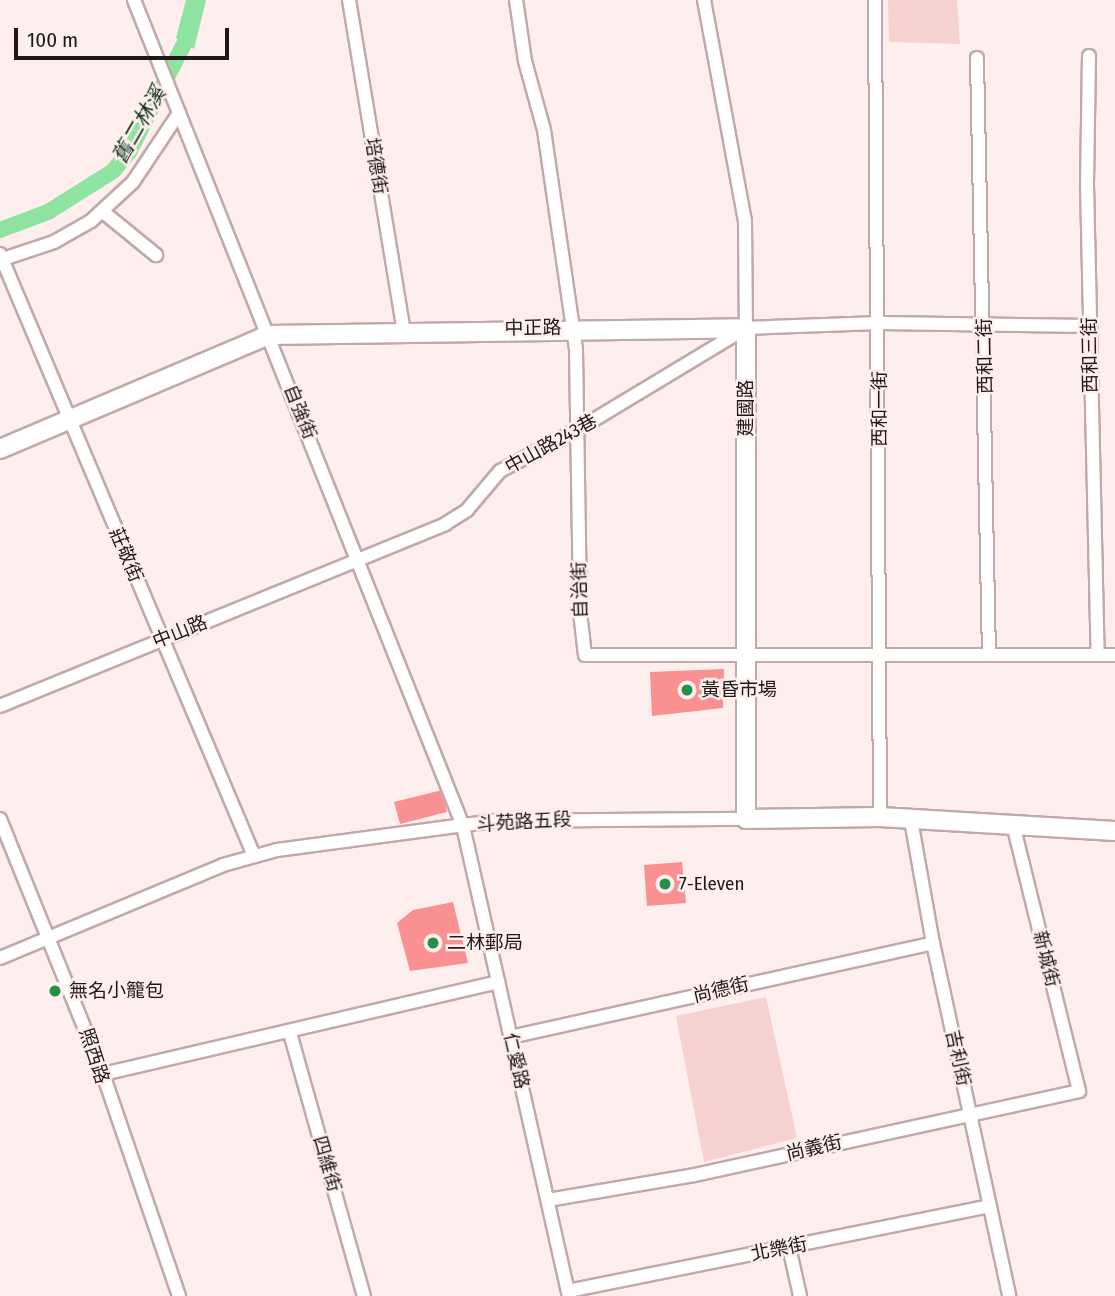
<!DOCTYPE html>
<meta charset="utf-8">
<style>
body{margin:0}
#map{position:relative;width:1115px;height:1296px;overflow:hidden;background:#feefee;font-family:"Fira Sans Condensed","Noto Sans TC",sans-serif}
div>[style]{position:absolute}
[style*='--x']{left:calc(var(--x)*1px);top:calc(var(--y)*1px);width:calc(var(--w)*1px);rotate:calc(var(--a)*1deg)}
.green>*{inset:0;background:#f5d1d0}
.water>*{inset:0;background:#8ee3a0}
.canal>*{height:16px;margin:-8px;padding:0 8px;transform-origin:8px;border-radius:8px;background:#8ee3a0}
.building>*{inset:0;background:#f99193}
.roads{filter:drop-shadow(2px 0 #c0a9a9) drop-shadow(-2px 0 #c0a9a9) drop-shadow(0 2px #c0a9a9) drop-shadow(0 -2px #c0a9a9)}
.minor>*{height:12px;margin:-6px;padding:0 6px;transform-origin:6px;border-radius:6px;background:#fff}
.secondary>*{height:18px;margin:-9px;padding:0 9px;transform-origin:9px;border-radius:9px;background:#fff}
.dots>*{width:19px;height:19px;translate:-50% -50%;box-sizing:border-box;border:4px solid #feefee;border-radius:50%}
span{translate:-50% -50%;white-space:nowrap;text-align:center;line-height:1.15;-webkit-text-stroke:5px #feefee;paint-order:stroke}
.street-label{font-size:19px;color:#201818}
.poi-label{font-size:19px;color:#201818}
.left{translate:0 -50%;text-align:left}
.water-label{font-size:21px;color:#11341a;font-style:italic}
.scale{position:absolute;left:14px;top:28px;width:215px;height:32px;box-sizing:border-box;border:4px solid #201818;border-top:0;padding-left:9px;font-size:21px;line-height:24px;white-space:nowrap;color:#201818;-webkit-text-stroke:5px #feefee;paint-order:stroke}
</style>
<div id="map">
<div class="green">
<div style="clip-path:polygon(888px 0,957px 0,960px 44px,889px 42px)"></div>
<div style="clip-path:polygon(766px 997px,797px 1138px,704px 1162px,676px 1016px)"></div>
</div>
<div class="water">
<div style="clip-path:polygon(186px 0,206px 0,194px 49px,176px 38px)"></div>
</div>
<div class="canal">
<div style="--x:0;--y:230;--w:51;--a:-20.6"></div>
<div style="--x:48;--y:212;--w:77;--a:-32.2"></div>
<div style="--x:113;--y:171;--w:25;--a:-50"></div>
<div style="--x:129;--y:152;--w:130;--a:-63"></div>
<div style="--x:188;--y:36;--w:37;--a:-76"></div>
</div>
<div class="building">
<div style="clip-path:polygon(724px 669px,723px 708px,652px 716px,650px 672px)"></div>
<div style="clip-path:polygon(442px 790px,447px 812px,400px 824px,394px 802px)"></div>
<div style="clip-path:polygon(682px 862px,686px 903px,647px 906px,644px 865px)"></div>
<div style="clip-path:polygon(453px 902px,468px 963px,410px 971px,397px 923px,413px 910px)"></div>
</div>
<div class="roads">
<div class="minor">
<div style="--x:134;--y:0;--w:889;--a:68.28"></div>
<div style="--x:463;--y:826;--w:482;--a:77.3"></div>
<div style="--x:349;--y:0;--w:337;--a:80.6"></div>
<div style="--x:516;--y:0;--w:62;--a:81.6"></div>
<div style="--x:525;--y:61;--w:72;--a:74.6"></div>
<div style="--x:544;--y:130;--w:222;--a:81.7"></div>
<div style="--x:576;--y:350;--w:262;--a:89.1"></div>
<div style="--x:580;--y:612;--w:43;--a:83.4"></div>
<div style="--x:585;--y:655;--w:530;--a:0"></div>
<div style="--x:704;--y:0;--w:225;--a:79.5"></div>
<div style="--x:745;--y:221;--w:107;--a:89.5"></div>
<div style="--x:875;--y:0;--w:817;--a:89.65"></div>
<div style="--x:1089;--y:56;--w:129;--a:90.9"></div>
<div style="--x:1087;--y:185;--w:470;--a:88.7"></div>
<div style="--x:977;--y:58;--w:596;--a:88.85"></div>
<div style="--x:102;--y:211;--w:70;--a:39.2"></div>
<div style="--x:0;--y:254;--w:653;--a:67.12"></div>
<div style="--x:0;--y:260;--w:57;--a:-18.4"></div>
<div style="--x:54;--y:242;--w:43;--a:-29.6"></div>
<div style="--x:91;--y:221;--w:57;--a:-42.9"></div>
<div style="--x:133;--y:182;--w:83;--a:-56.3"></div>
<div style="--x:0;--y:706;--w:481;--a:-22.2"></div>
<div style="--x:445;--y:524;--w:26;--a:-32"></div>
<div style="--x:467;--y:510;--w:51;--a:-49.8"></div>
<div style="--x:500;--y:471;--w:87;--a:-28"></div>
<div style="--x:577;--y:430;--w:197;--a:-31.1"></div>
<div style="--x:746;--y:328;--w:133;--a:-2.2"></div>
<div style="--x:879;--y:323;--w:210;--a:0.8"></div>
<div style="--x:0;--y:819;--w:275;--a:68"></div>
<div style="--x:103;--y:1074;--w:235;--a:71.1"></div>
<div style="--x:911;--y:820;--w:125;--a:79.9"></div>
<div style="--x:933;--y:943;--w:361;--a:77.8"></div>
<div style="--x:0;--y:958;--w:242;--a:-22.6"></div>
<div style="--x:223;--y:865;--w:56;--a:-15.5"></div>
<div style="--x:277;--y:850;--w:219;--a:-7.6"></div>
<div style="--x:494;--y:821;--w:252;--a:-0.5"></div>
<div style="--x:290;--y:1033;--w:273;--a:74.3"></div>
<div style="--x:510;--y:1037;--w:433;--a:-12.5"></div>
<div style="--x:103;--y:1074;--w:406;--a:-13.1"></div>
<div style="--x:548;--y:1200;--w:148;--a:-9.7"></div>
<div style="--x:694;--y:1175;--w:394;--a:-12.3"></div>
<div style="--x:1079;--y:1091;--w:271;--a:-103.9"></div>
<div style="--x:789;--y:1247;--w:50;--a:77.3"></div>
<div style="--x:568;--y:1291;--w:430;--a:-11.4"></div>
</div>
<div class="secondary">
<div style="--x:0;--y:449;--w:292;--a:-23"></div>
<div style="--x:269;--y:335;--w:477;--a:-0.8"></div>
<div style="--x:746;--y:328;--w:491;--a:90"></div>
<div style="--x:746;--y:819;--w:134;--a:-0.9"></div>
<div style="--x:880;--y:817;--w:235;--a:3.4"></div>
</div>
</div>
<div class="dots">
<div style="left:687px;top:690px;background:#259047"></div>
<div style="left:665px;top:884px;background:#259047"></div>
<div style="left:433px;top:943px;background:#259047"></div>
<div style="left:55px;top:991px;background:#259047"></div>
</div>
<div class="street-label">
<span style="left:376px;top:166px;rotate:81deg">培德街</span>
<span style="left:533px;top:328px;rotate:-1deg">中正路</span>
<span style="left:1090px;top:355px;rotate:-91deg">西和三街</span>
<span style="left:985px;top:356px;rotate:-91deg">西和二街</span>
<span style="left:746px;top:408px;rotate:-90deg">建國路</span>
<span style="left:880px;top:409px;rotate:-90deg">西和一街</span>
<span style="left:300px;top:412px;rotate:68deg">自強街</span>
<span style="left:551px;top:444px;rotate:-29deg">中山路243巷</span>
<span style="left:126px;top:555px;rotate:67deg">莊敬街</span>
<span style="left:580px;top:590px;rotate:-92deg">自治街</span>
<span style="left:180px;top:632px;rotate:-22deg">中山路</span>
<span style="left:524px;top:822px;rotate:-3deg">斗苑路五段</span>
<span style="left:1046px;top:959px;rotate:76deg">新城街</span>
<span style="left:721px;top:990px;rotate:-13deg">尚德街</span>
<span style="left:94px;top:1056px;rotate:72deg">照西路</span>
<span style="left:958px;top:1058px;rotate:78deg">吉利街</span>
<span style="left:516px;top:1061px;rotate:77deg">仁愛路</span>
<span style="left:814px;top:1148px;rotate:-13deg">尚義街</span>
<span style="left:327px;top:1164px;rotate:74deg">四維街</span>
<span style="left:779px;top:1249px;rotate:-11deg">北樂街</span>
</div>
<div class="poi-label">
<span class="left" style="left:701px;top:690px">黃昏市場</span>
<span class="left" style="left:679px;top:884px">7-Eleven</span>
<span class="left" style="left:447px;top:943px">二林郵局</span>
<span class="left" style="left:69px;top:991px">無名小籠包</span>
</div>
<div class="water-label">
<span style="left:139px;top:125px;rotate:-60deg">舊二林溪</span>
</div>
<div class="scale">100 m</div>
</div>
